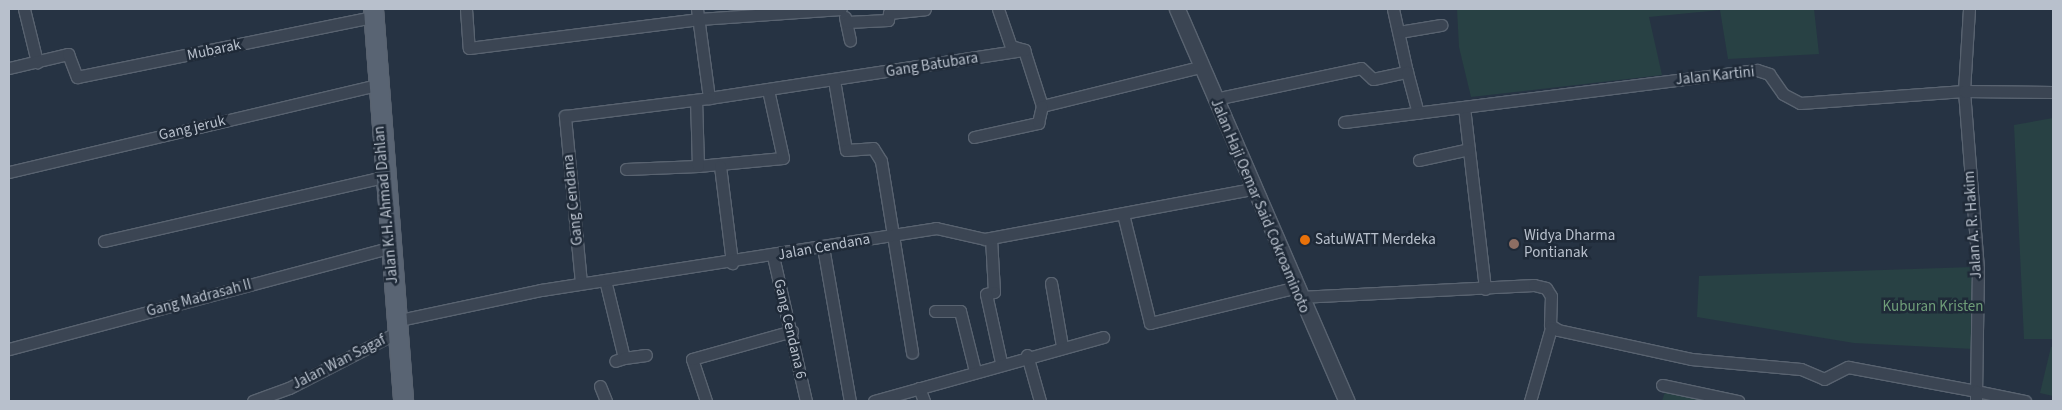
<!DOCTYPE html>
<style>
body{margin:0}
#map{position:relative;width:2062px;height:410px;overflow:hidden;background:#263343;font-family:"Source Sans 3",sans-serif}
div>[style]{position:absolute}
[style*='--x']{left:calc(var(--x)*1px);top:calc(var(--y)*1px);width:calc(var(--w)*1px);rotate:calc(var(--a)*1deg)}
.green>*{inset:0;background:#284144}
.roads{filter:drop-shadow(1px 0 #596370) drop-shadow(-1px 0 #596370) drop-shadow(0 1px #596370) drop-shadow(0 -1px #596370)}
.minor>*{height:11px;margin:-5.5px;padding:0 5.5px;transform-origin:5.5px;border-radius:5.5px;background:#3b4553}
.tertiary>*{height:15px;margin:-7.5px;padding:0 7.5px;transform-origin:7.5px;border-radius:7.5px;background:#3b4553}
.primary>*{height:19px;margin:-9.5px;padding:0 9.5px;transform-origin:9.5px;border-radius:9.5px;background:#596473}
.dots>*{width:14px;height:14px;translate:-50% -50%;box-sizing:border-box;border:2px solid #1f2a38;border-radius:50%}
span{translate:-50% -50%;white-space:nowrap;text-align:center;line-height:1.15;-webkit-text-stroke:5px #1f2a38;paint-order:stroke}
.street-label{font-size:15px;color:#b8c0cc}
.poi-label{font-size:15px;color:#b8c0cc}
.left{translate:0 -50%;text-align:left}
.park-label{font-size:15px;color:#6f9e79}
.frame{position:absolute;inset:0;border:10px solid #b8c0cc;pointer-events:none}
</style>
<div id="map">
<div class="green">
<div style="clip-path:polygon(1457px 9px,1814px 9px,1819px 54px,1728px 59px,1720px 10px,1649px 17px,1662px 75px,1471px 97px,1459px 47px)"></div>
<div style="clip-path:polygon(2053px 118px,2053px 339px,2024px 339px,2014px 125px)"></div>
<div style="clip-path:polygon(1973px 267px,1974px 349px,1854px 343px,1697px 317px,1699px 276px)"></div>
<div style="clip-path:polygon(2051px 347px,2053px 347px,2053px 396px,2040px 393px)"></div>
<div style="clip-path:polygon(1665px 392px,1703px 401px,1662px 401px)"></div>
</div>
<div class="roads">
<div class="minor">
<div style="--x:24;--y:9;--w:55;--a:76.2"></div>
<div style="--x:466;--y:9;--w:39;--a:86"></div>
<div style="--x:469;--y:48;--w:232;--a:-7.2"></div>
<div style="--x:699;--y:19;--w:142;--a:-4"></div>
<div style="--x:697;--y:9;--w:90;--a:82.3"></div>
<div style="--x:709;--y:98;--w:319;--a:-8.7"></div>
<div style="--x:1024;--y:50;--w:59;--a:72.2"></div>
<div style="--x:1042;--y:106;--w:163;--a:-13.9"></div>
<div style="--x:998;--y:9;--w:39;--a:71"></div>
<div style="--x:1011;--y:46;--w:14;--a:17"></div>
<div style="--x:1393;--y:9;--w:65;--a:77.5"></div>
<div style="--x:1969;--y:9;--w:82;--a:93.5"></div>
<div style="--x:1964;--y:91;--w:178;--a:85.5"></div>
<div style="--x:1978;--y:268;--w:123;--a:90.9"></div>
<div style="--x:1976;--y:391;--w:50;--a:11.5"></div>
<div style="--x:845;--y:17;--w:24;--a:78"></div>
<div style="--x:847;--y:22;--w:41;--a:-2.8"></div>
<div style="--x:888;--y:20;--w:7;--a:-82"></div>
<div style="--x:889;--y:13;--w:36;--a:-6"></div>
<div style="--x:1399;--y:32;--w:43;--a:-9.5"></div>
<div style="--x:9;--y:68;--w:61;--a:-13.3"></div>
<div style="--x:68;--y:54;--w:25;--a:69"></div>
<div style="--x:77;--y:77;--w:302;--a:-11.5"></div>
<div style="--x:834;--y:80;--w:71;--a:80.3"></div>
<div style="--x:846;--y:150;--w:27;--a:-4"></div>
<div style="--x:873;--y:148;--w:15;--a:58"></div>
<div style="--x:881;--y:161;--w:194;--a:80.8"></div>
<div style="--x:1215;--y:99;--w:149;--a:-12"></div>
<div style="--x:1361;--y:68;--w:16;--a:43"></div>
<div style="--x:1373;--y:79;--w:35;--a:-12"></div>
<div style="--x:1407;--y:72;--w:42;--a:75"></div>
<div style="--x:1464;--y:107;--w:183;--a:83.4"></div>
<div style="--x:1344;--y:122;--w:416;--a:-7.2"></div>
<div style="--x:1757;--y:70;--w:13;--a:18"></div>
<div style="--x:1769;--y:74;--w:24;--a:55"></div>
<div style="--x:1783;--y:94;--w:19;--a:28"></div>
<div style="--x:1800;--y:103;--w:164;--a:-4.2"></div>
<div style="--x:1964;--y:91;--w:89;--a:0.6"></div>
<div style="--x:974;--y:137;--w:66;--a:-12.3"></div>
<div style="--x:1038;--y:123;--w:17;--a:-77"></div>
<div style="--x:1419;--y:160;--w:51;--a:-12.4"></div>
<div style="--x:698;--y:166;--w:85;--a:-5.4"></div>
<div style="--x:783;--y:158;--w:70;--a:-102.4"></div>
<div style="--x:720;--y:166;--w:98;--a:82.9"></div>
<div style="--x:626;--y:169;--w:72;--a:-2.4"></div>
<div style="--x:698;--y:166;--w:66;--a:-91.7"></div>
<div style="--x:9;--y:172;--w:377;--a:-13.3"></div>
<div style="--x:1123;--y:214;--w:112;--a:76.1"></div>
<div style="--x:1150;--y:323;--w:148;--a:-13.7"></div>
<div style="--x:991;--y:238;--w:54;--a:86.8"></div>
<div style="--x:994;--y:292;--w:8;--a:166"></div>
<div style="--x:986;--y:294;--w:70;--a:77.6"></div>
<div style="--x:104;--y:241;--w:286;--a:-12.9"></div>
<div style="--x:823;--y:247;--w:156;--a:80.1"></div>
<div style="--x:773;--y:256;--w:149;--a:77.2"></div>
<div style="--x:605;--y:280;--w:80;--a:76.3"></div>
<div style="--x:624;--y:358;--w:9;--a:162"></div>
<div style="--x:581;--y:283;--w:168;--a:-95.5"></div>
<div style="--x:565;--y:116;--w:145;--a:-7.1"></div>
<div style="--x:1051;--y:283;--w:64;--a:80.1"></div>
<div style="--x:1299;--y:297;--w:235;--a:-2.9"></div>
<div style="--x:1534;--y:285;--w:12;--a:14"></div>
<div style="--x:1546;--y:288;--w:9;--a:58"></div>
<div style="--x:1551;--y:296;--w:29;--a:92"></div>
<div style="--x:1550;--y:325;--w:9;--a:32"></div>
<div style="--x:1558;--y:330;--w:136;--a:12.3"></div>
<div style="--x:1691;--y:359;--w:110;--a:5.2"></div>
<div style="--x:1801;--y:369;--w:25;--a:23"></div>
<div style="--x:1824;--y:379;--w:27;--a:-27"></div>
<div style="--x:1848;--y:367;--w:130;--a:10.6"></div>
<div style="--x:1976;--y:391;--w:10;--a:90"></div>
<div style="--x:935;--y:311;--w:25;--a:0"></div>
<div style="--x:960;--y:311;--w:62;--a:76"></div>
<div style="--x:395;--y:321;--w:149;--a:-12"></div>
<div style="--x:541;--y:290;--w:400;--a:-8.9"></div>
<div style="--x:936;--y:228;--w:50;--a:12.7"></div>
<div style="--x:985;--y:239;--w:272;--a:-10.6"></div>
<div style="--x:9;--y:349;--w:393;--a:-14.9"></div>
<div style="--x:1027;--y:355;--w:48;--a:74.2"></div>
<div style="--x:624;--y:358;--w:22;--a:-8"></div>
<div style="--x:1662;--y:385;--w:78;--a:11.9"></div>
<div style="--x:600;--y:386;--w:16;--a:68"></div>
<div style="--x:919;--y:388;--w:14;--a:69"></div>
<div style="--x:253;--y:401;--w:38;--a:-20"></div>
<div style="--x:289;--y:388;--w:120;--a:-27.2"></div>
<div style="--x:706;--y:401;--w:44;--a:-108.4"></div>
<div style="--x:692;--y:359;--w:104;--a:-15.6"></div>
<div style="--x:874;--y:401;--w:238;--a:-15.6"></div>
<div style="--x:1530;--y:401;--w:76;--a:-74"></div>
</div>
<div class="tertiary">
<div style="--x:1177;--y:9;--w:427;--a:66.6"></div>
</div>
<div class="primary">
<div style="--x:373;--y:9;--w:393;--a:85.6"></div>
</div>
</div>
<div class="dots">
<div style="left:1305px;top:240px;background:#e8710a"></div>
<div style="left:1514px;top:244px;background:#8d6e63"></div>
</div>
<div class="street-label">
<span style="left:214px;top:50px;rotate:-12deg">Mubarak</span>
<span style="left:932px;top:65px;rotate:-9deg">Gang Batubara</span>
<span style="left:1715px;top:76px;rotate:-6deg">Jalan Kartini</span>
<span style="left:192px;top:128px;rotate:-13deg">Gang jeruk</span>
<span style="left:573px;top:200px;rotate:-96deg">Gang Cendana</span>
<span style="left:386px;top:205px;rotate:-95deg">Jalan K.H. Ahmad Dahlan</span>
<span style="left:1260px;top:206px;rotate:67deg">Jalan Haji Oemar Said Cokroaminoto</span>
<span style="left:1973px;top:225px;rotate:-94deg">Jalan A. R. Hakim</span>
<span style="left:824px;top:247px;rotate:-10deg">Jalan Cendana</span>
<span style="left:199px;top:298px;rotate:-15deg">Gang Madrasah II</span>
<span style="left:790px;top:329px;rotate:77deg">Gang Cendana 6</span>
<span style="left:339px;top:362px;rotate:-27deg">Jalan Wan Sagaf</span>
</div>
<div class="poi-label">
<span class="left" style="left:1524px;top:244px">Widya Dharma<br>Pontianak</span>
<span class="left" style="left:1315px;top:240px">SatuWATT Merdeka</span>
</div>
<div class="park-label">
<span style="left:1933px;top:307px">Kuburan Kristen</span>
</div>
<div class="frame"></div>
</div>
